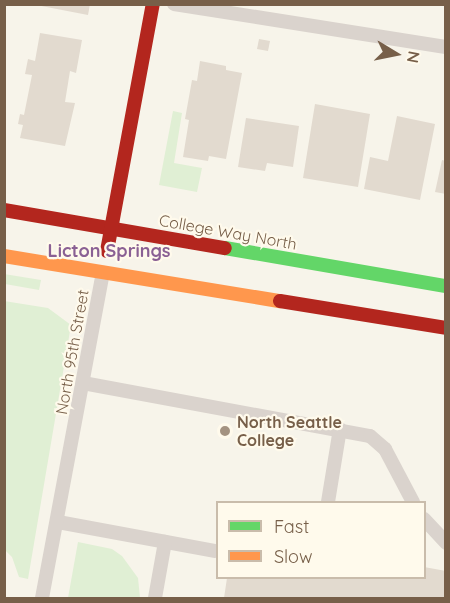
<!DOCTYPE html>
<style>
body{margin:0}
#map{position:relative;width:450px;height:603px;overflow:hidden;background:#f7f4ea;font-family:Quicksand,sans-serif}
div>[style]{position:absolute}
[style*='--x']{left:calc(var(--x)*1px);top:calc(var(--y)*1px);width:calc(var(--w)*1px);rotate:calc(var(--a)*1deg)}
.green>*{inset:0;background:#e0efd4}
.building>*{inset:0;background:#e2dacf}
.lane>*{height:14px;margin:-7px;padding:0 7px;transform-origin:7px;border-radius:7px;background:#dad3cd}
.fast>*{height:14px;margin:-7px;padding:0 7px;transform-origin:7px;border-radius:7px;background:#63d668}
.slow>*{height:14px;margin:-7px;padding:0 7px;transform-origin:7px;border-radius:7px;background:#ff974d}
.jam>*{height:14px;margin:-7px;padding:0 7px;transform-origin:7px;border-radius:7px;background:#b3261e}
.dots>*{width:16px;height:16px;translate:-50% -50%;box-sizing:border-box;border:3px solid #fffaec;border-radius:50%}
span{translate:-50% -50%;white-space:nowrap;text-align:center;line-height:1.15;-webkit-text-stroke:4.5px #fffaec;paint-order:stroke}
.street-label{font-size:16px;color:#775f49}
.poi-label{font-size:16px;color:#775f49;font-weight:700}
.left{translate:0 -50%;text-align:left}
.neighbourhood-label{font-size:18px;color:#8a6094;font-weight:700}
.frame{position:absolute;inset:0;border:6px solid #775f49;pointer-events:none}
.legend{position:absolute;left:216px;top:501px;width:210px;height:78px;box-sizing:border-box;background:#fffaec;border:2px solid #c9bcab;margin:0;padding:8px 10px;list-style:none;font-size:18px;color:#775f49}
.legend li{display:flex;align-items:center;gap:12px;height:30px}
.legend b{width:30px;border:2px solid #c9bcab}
.north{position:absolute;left:366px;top:24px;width:60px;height:60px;-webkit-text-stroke:4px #fffaec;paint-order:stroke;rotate:100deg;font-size:16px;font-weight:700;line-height:24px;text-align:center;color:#775f49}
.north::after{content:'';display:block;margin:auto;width:21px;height:27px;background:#775f49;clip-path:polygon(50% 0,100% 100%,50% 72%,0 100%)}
</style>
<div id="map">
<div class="green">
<div style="clip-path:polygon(173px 111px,182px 113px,174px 163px,202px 168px,197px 192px,159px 185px)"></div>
<div style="clip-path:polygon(4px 274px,41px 280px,39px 290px,5px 284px)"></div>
<div style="clip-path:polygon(4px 301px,48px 308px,71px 325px,28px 579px,19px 577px,12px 557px,5px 550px)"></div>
<div style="clip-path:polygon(78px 542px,112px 549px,122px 556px,138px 578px,140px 598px,68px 598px)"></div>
</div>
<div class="building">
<div style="clip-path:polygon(31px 4px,90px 4px,88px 15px)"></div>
<div style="clip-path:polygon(40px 33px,82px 40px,76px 73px,70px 71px,65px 102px,75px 103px,65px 146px,20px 138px,23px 125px,18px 124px,20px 114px,24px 115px,32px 75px,25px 74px,28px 59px,35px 61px)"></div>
<div style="clip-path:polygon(259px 39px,270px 41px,268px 51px,257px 49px)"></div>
<div style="clip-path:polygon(200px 61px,226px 66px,226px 70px,242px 73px,226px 159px,209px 156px,208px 161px,183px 157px,189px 120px,185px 119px,192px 80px,197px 81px)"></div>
<div style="clip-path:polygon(315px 104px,370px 114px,358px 187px,303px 178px)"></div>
<div style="clip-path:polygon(397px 116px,435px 124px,420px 200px,364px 189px,370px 157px,388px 161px)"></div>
<div style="clip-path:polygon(246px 118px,299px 126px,293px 167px,267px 163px,265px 171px,238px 167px)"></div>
<div style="clip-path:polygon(442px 160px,446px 161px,446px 194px,435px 192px)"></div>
<div style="clip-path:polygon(424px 567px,446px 571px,446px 598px,224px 598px,227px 578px,424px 578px)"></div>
</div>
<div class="lane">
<div style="--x:174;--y:4;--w:275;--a:9"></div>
<div style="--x:83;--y:383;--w:292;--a:10.5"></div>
<div style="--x:370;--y:436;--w:20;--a:41"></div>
<div style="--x:385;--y:449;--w:60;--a:62.2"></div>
<div style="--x:328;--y:502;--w:74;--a:-80.7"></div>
<div style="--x:424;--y:519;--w:33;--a:47"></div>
<div style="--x:58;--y:522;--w:159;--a:10.5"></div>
<div style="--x:42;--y:598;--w:331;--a:-79.4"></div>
<div style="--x:155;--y:598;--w:57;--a:-79.9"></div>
</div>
<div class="fast">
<div style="--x:225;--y:248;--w:224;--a:9.8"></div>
</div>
<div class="slow">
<div style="--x:4;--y:256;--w:280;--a:9.3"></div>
</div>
<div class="jam">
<div style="--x:4;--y:210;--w:224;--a:9.8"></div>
<div style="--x:107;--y:251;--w:251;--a:-79.5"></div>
<div style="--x:280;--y:301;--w:168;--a:9.2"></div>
</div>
<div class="dots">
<div style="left:225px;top:431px;background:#a49381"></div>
</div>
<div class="street-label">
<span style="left:228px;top:232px;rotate:10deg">College Way North</span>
<span style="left:72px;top:352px;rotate:-80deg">North 95th Street</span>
</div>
<div class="poi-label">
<span class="left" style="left:237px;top:431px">North Seattle<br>College</span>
</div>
<div class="neighbourhood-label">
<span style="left:109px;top:251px">Licton Springs</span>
</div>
<div class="frame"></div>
<ul class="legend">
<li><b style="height:8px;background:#63d668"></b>Fast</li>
<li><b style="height:8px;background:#ff974d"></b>Slow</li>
</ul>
<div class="north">N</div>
</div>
